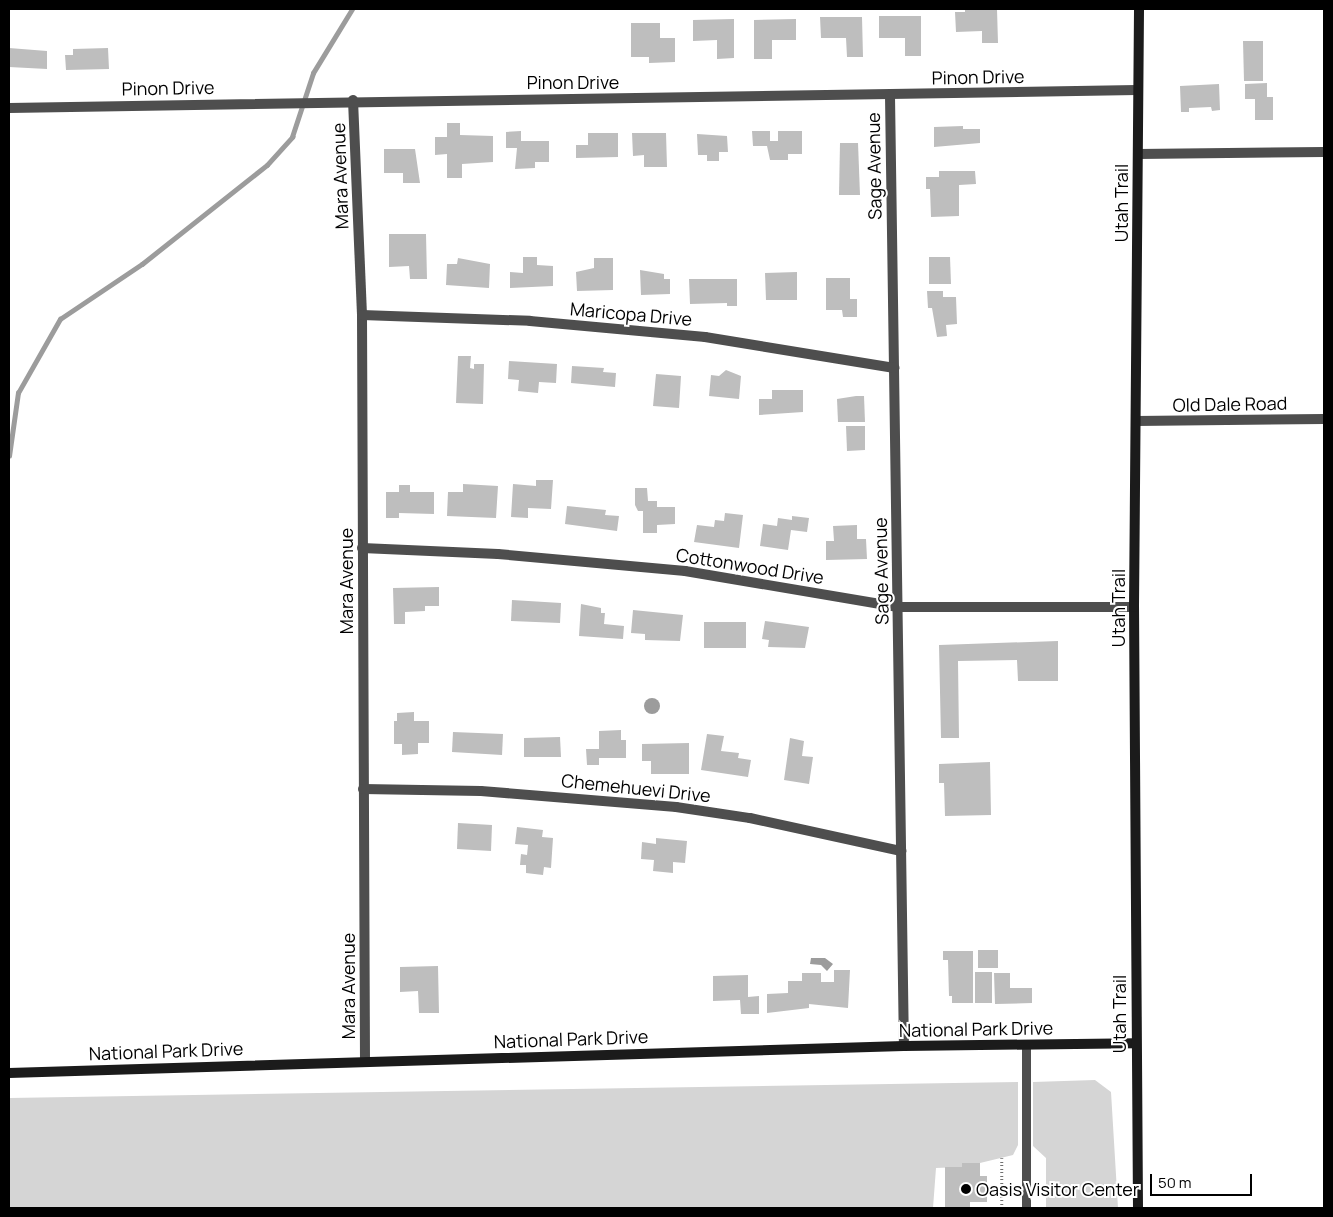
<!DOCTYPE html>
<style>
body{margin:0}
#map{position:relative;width:1333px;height:1217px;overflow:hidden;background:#fff;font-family:Manrope,sans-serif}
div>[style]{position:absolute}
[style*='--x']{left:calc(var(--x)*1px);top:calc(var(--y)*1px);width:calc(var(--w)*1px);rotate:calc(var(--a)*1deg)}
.green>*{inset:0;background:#d5d5d5}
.water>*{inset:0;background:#9c9c9c}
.round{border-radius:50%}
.stream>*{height:4.5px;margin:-2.25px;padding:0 2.25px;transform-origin:2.25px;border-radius:2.25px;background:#9c9c9c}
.building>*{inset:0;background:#bebebe}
.path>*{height:2.5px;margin-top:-1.25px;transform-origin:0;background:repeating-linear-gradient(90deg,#707070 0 1px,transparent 0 3.5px)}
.lane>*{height:9px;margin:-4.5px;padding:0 4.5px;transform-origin:4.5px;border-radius:4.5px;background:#4e4e4e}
.street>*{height:10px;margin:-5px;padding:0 5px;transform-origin:5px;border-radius:5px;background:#4e4e4e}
.secondary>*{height:10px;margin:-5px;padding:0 5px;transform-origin:5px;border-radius:5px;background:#1b1b1b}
.dots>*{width:14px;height:14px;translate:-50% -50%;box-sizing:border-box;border:2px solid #fff;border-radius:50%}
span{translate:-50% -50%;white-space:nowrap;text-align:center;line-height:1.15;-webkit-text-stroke:4px #fff;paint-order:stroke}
.street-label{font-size:18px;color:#000}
.poi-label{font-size:18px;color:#000}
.left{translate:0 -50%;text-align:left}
.frame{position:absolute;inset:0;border:10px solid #000;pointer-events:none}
.scale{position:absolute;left:1150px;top:1174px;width:102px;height:22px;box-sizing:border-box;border:2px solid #000;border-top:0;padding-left:6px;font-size:15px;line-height:18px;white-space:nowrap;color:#000;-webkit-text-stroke:4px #fff;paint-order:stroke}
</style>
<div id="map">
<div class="green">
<div style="clip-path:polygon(1095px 1080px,1111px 1092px,1118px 1208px,1046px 1208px,1046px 1158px,1033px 1146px,1033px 1082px)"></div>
<div style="clip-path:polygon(1018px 1082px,1018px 1145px,1013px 1155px,980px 1163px,962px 1163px,962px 1167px,936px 1168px,933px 1208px,9px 1208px,9px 1098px)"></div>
</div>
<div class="water">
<div class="round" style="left:644px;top:698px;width:16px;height:16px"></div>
<div style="clip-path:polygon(811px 958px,825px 958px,833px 964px,827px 971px,821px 965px,810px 964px)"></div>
</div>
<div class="stream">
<div style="--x:9;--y:456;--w:64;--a:-81.9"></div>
<div style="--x:18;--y:393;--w:85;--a:-60.4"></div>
<div style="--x:60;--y:319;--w:99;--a:-33.9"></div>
<div style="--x:142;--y:264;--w:159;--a:-38.4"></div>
<div style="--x:267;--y:165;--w:38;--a:-48"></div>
<div style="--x:292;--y:137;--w:67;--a:-71.8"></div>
<div style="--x:313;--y:73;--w:75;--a:-58.6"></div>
</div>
<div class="building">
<div style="clip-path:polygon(965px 9px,997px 9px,998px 43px,982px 43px,982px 31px,956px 32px,955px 12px,965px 12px)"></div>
<div style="clip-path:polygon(879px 16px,921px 16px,921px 56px,905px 56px,905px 38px,879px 38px)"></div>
<div style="clip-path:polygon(820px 17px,862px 17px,863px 57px,847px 57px,846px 38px,821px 38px)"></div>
<div style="clip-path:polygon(734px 19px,734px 58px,717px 59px,717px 40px,693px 41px,693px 20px)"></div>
<div style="clip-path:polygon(796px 19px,796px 40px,772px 40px,772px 59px,754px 59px,754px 20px)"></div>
<div style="clip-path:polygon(631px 23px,660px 23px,660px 38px,675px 38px,675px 62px,649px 63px,649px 57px,631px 57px)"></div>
<div style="clip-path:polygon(1243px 41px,1263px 41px,1263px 81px,1244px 81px)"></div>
<div style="clip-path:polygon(9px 48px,47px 51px,47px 69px,9px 67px)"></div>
<div style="clip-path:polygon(108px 48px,109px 69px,66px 70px,65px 55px,73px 55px,73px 49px)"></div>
<div style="clip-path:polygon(1267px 83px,1267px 97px,1273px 97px,1273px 120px,1255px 120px,1255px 99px,1245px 99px,1245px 84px)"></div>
<div style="clip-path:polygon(1219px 84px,1220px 110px,1212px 111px,1211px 107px,1189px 108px,1189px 112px,1181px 112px,1180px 86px)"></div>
<div style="clip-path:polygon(447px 123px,460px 123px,460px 135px,493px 136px,493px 162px,462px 164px,462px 178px,447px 178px,447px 154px,435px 155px,435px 137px,447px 137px)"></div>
<div style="clip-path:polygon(963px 126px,963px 129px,980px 129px,980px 143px,934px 147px,934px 127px)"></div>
<div style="clip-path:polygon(521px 131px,521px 141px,549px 141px,549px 162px,535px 162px,535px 168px,515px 169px,517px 148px,506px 148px,506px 132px)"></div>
<div style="clip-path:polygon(752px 131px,770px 131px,770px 141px,778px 141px,778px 131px,802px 131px,802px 154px,788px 154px,788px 160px,770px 160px,767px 146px,753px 146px)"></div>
<div style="clip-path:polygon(588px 133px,618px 133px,618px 157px,576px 158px,576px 145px,588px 145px)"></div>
<div style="clip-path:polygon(632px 133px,666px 133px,667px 167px,644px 167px,644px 155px,633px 156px)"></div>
<div style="clip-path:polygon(697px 134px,727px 136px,728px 152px,719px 152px,719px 161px,707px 161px,707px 155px,698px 155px)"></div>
<div style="clip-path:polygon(840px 143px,858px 143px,860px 195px,839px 195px)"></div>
<div style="clip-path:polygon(384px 149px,415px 149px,420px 183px,403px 183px,403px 173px,384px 173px)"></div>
<div style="clip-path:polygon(939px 171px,975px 171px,976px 184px,959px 185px,959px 216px,931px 217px,930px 189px,926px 189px,926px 177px,939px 177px)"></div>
<div style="clip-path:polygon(389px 234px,426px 234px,427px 279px,410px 279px,409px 266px,389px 267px)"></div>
<div style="clip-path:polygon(523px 257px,537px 257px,537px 265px,553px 266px,553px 286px,510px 288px,510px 272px,523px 273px)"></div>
<div style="clip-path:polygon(929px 257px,950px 257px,951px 284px,929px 284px)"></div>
<div style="clip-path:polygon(458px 258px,490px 264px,489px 288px,446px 285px,447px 264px,457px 264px)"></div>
<div style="clip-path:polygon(594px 258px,613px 258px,613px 290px,577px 291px,576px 272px,594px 268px)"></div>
<div style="clip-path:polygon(640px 270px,664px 274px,664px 279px,670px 279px,670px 294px,641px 295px)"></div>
<div style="clip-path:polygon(797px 272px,797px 300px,766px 300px,765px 273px)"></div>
<div style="clip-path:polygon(826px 278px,850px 278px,850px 299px,857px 299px,857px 317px,843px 317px,842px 310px,826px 310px)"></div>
<div style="clip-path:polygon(689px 279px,737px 279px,737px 306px,727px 306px,727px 303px,690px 304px)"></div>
<div style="clip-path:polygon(927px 291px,943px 291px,943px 297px,956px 297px,957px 324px,946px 325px,947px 336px,937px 337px,932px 308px,928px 308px)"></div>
<div style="clip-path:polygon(458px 356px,471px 356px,470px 368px,474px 369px,474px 364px,484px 364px,483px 404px,456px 403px)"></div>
<div style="clip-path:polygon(509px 361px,557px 364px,556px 383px,539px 382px,538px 393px,518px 391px,519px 380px,508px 379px)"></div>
<div style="clip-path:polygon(572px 366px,604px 368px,603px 372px,616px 373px,615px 387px,571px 383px)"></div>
<div style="clip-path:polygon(726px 370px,741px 376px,739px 399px,709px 396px,711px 375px,719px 376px)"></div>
<div style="clip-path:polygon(656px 374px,681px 376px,679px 408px,653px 406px)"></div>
<div style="clip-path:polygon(772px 390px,803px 390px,803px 412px,759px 415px,759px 399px,772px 399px)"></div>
<div style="clip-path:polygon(856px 396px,864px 396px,865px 422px,838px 422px,837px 399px)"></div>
<div style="clip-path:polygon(846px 426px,865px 426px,865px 450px,847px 451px)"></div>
<div style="clip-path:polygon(536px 480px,553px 480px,551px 509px,528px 508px,528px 518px,511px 517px,513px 484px,536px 486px)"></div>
<div style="clip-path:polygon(463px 484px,498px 486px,496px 518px,447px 516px,448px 492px,463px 492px)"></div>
<div style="clip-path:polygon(399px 485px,410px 485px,410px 492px,434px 492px,434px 514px,399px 513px,399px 518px,386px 518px,386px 492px,399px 492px)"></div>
<div style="clip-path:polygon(635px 488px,647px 488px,648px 501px,657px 501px,657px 507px,675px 507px,675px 524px,657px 525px,657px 533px,643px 533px,643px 511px,638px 511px,635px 505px)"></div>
<div style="clip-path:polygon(567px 506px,606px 510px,605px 515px,619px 516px,617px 531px,565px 524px)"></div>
<div style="clip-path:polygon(725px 513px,743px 515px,739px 548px,694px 542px,697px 525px,714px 527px,715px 520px,724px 521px)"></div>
<div style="clip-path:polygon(792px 516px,809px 518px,807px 532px,791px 530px,788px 550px,760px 546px,763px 524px,777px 526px,778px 518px,792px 520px)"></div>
<div style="clip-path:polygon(857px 525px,857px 539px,866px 539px,867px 559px,826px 560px,826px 541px,834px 541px,833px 526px)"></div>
<div style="clip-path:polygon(439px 587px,439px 606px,425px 606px,425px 611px,405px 612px,405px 624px,394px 624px,393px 588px)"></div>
<div style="clip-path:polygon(512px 600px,561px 603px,560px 623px,511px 621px)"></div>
<div style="clip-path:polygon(581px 604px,601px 608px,601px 613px,605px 613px,604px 624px,624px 626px,623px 639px,579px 636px)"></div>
<div style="clip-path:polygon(633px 610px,683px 615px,680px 641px,645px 640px,645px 634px,631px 633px)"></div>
<div style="clip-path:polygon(765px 621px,809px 627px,805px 648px,768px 647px,769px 640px,762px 639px)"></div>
<div style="clip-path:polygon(704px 622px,746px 622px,746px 648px,704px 648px)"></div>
<div style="clip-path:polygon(1058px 641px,1058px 681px,1018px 681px,1017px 660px,958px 661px,959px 738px,941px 738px,939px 645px)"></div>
<div style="clip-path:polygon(414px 712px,414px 721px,429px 721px,429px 743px,418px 743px,418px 754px,402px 755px,402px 744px,394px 744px,394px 721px,397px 721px,397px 713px)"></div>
<div style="clip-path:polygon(621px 730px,621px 740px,626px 740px,626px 758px,599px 758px,599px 765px,587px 765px,586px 749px,599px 749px,599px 731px)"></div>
<div style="clip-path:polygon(453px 732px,503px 734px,502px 755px,452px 752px)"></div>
<div style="clip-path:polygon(707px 734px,724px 736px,721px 751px,739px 753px,738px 758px,751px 760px,748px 777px,701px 770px)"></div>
<div style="clip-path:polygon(560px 737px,561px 757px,524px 757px,524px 738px)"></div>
<div style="clip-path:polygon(790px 738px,804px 741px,802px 756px,813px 757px,809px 784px,784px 780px)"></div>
<div style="clip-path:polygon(689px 743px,689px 774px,651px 774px,651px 761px,642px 761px,642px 744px)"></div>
<div style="clip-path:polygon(990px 762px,991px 815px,945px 816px,944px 783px,939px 783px,939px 764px)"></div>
<div style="clip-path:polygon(458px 823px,492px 825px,491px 851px,457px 849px)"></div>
<div style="clip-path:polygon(517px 827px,543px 830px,542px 837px,553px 838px,551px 868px,544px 867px,543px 875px,526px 873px,526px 865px,520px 865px,521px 854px,527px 855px,528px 845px,515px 844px)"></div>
<div style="clip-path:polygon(656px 838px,687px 841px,685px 863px,673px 862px,673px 873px,653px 871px,654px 860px,641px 859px,642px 842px,656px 844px)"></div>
<div style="clip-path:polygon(978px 950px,998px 950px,998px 968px,978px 968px)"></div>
<div style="clip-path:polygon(943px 951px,973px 951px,973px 1003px,952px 1003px,952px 996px,949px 996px,948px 960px,943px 960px)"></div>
<div style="clip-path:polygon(438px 966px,439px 1013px,419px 1013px,418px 991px,400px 992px,400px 967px)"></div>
<div style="clip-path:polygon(834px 970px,850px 970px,848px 1008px,809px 1004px,809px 1008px,767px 1013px,767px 994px,788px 993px,788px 981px,802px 981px,802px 973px,821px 973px,821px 982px,834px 982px)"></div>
<div style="clip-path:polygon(975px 972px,992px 972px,992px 1003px,975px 1003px)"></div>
<div style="clip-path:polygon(994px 973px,1010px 973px,1010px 988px,1032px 988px,1032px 1003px,995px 1004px)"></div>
<div style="clip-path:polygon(748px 975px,748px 997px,759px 996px,759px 1014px,741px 1014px,740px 1000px,713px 1001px,713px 976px)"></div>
<div style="clip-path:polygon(962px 1163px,980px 1163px,980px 1176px,987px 1176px,987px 1202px,970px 1202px,970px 1208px,945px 1208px,945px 1167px,962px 1167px)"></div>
</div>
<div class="path">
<div style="--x:1002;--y:1158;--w:50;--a:90"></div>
<div style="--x:855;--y:1208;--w:14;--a:0"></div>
</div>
<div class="lane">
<div style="--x:1026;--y:1045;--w:163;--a:90"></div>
</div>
<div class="street">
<div style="--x:890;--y:96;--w:950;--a:89.16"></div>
<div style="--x:353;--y:100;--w:215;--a:87.6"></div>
<div style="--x:362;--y:315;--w:746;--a:89.77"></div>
<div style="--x:9;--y:108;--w:1128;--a:-0.91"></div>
<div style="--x:1138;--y:154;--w:186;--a:-0.6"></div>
<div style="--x:362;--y:315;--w:168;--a:2"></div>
<div style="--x:530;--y:321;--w:176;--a:5.2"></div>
<div style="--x:705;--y:337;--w:192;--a:9.3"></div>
<div style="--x:1136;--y:421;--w:188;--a:-0.6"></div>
<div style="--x:362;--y:548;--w:136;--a:2.5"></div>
<div style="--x:498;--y:554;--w:188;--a:5.2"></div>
<div style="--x:685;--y:571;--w:216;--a:9.6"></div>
<div style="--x:898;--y:607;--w:236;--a:0"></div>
<div style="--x:363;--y:789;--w:118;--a:1"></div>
<div style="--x:481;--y:791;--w:196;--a:4.7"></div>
<div style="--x:676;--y:807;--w:75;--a:8.5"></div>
<div style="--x:750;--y:818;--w:155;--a:12.3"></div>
</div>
<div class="secondary">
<div style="--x:9;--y:1073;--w:895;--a:-1.73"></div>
<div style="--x:904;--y:1046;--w:231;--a:-0.7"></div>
<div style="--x:1138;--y:1208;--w:601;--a:-90.38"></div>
<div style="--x:1134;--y:607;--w:598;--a:-89.52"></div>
</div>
<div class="dots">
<div style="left:966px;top:1189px;background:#000"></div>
</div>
<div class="street-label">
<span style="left:978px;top:77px;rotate:-1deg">Pinon Drive</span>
<span style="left:573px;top:82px">Pinon Drive</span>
<span style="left:168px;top:88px;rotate:-1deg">Pinon Drive</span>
<span style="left:874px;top:166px;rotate:-91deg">Sage Avenue</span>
<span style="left:340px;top:176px;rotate:-92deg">Mara Avenue</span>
<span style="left:1121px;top:203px;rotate:-90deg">Utah Trail</span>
<span style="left:631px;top:314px;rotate:5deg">Maricopa Drive</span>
<span style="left:1230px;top:404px;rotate:-1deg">Old Dale Road</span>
<span style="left:750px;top:566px;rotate:9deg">Cottonwood Drive</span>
<span style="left:881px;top:571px;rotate:-91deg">Sage Avenue</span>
<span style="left:346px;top:581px;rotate:-90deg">Mara Avenue</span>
<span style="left:1118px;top:608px;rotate:-90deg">Utah Trail</span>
<span style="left:636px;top:788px;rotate:6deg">Chemehuevi Drive</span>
<span style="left:348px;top:986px;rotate:-90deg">Mara Avenue</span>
<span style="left:1119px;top:1014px;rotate:-90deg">Utah Trail</span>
<span style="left:976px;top:1029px;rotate:-1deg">National Park Drive</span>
<span style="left:571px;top:1039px;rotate:-2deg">National Park Drive</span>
<span style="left:166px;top:1051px;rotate:-2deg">National Park Drive</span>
</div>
<div class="poi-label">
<span class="left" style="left:976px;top:1189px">Oasis Visitor Center</span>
</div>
<div class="frame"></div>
<div class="scale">50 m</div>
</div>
